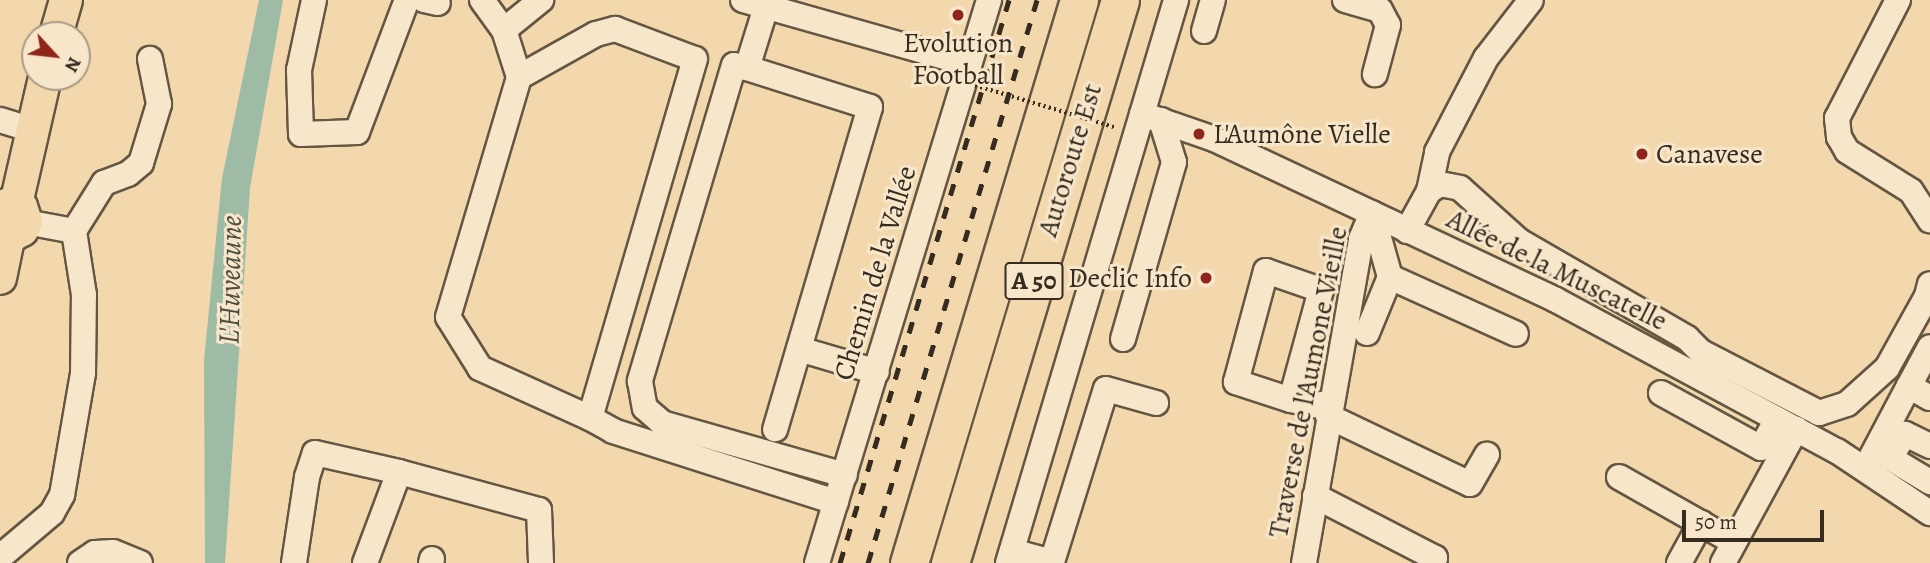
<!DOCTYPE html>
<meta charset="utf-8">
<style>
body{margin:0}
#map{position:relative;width:1930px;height:563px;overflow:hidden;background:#f3d8ad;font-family:Alegreya,serif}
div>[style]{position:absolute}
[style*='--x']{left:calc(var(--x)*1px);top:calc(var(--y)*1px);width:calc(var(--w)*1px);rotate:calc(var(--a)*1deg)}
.water>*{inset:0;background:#9dbba5}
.roads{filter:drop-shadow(2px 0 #645642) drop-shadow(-2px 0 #645642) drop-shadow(0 2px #645642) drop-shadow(0 -2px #645642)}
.minor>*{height:24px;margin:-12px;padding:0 12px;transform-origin:12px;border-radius:12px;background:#f7e6ca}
.major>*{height:32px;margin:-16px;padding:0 16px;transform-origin:16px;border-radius:16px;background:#f3d8ad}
.highway>*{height:37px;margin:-18.5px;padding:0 18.5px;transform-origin:18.5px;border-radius:18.5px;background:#f3d8ad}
.rail>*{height:5px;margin-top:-2.5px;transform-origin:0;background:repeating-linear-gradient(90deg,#352b1f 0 12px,transparent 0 24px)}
.path-bridge>*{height:3.5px;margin-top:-1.75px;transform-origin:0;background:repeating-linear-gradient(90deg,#352b1f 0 2px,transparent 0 5.5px)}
.dots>*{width:19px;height:19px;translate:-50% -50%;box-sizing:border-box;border:4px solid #f7e6ca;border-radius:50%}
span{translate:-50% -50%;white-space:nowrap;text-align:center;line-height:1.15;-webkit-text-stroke:6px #f7e6ca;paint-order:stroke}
.shield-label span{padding:2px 5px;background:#f7e6ca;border:2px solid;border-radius:5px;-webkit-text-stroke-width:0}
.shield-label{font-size:26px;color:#352b1f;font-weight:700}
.poi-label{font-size:28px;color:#352b1f}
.left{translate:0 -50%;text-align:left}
.right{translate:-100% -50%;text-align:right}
.street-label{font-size:28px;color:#352b1f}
.water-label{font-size:30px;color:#4f4f40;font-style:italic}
.north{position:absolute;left:21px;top:21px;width:70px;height:70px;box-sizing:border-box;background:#f7e6ca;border:2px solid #a99b86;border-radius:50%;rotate:117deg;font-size:19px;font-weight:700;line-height:28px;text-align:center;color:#352b1f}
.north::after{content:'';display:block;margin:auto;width:24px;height:32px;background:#8f2418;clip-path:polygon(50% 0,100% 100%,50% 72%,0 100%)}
.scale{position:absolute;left:1682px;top:510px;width:142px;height:32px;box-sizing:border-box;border:4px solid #352b1f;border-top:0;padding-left:9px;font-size:21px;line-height:24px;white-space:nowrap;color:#352b1f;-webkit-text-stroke:5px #f7e6ca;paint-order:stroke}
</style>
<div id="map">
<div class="water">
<div style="clip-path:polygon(259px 0,283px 0,250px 188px,225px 563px,205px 563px,204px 360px,222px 178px)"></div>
</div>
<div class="roads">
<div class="minor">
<div style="--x:314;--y:0;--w:72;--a:102.1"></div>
<div style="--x:299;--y:70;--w:64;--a:88.2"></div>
<div style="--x:301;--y:134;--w:56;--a:-2"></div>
<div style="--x:357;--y:132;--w:141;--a:-69.3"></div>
<div style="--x:424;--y:0;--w:14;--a:12"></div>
<div style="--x:482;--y:0;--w:37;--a:54"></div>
<div style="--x:743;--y:0;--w:235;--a:15.8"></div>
<div style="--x:1345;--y:0;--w:36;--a:16"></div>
<div style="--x:1380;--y:10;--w:17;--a:62"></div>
<div style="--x:1388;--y:25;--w:51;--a:104.9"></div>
<div style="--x:1898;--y:0;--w:133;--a:117.3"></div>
<div style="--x:1837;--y:118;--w:19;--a:84"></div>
<div style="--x:1839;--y:137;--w:16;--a:60"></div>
<div style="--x:1847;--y:151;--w:75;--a:32"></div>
<div style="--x:1911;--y:191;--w:35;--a:57"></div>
<div style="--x:766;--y:7;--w:64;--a:107.3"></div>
<div style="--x:747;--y:68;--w:13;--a:-167"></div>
<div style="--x:734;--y:65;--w:330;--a:106.6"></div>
<div style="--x:640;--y:381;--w:27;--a:80"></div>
<div style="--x:645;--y:408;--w:23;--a:41"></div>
<div style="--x:662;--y:423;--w:190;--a:15.9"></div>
<div style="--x:1204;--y:31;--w:32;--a:-74"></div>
<div style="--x:747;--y:68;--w:129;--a:17.6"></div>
<div style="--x:870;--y:107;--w:336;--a:106.4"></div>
<div style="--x:519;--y:77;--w:88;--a:-29.2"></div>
<div style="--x:596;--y:34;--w:20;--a:-15"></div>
<div style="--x:615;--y:29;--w:85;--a:20.6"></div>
<div style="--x:695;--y:59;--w:374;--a:106.3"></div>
<div style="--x:590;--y:418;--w:121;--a:-155.6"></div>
<div style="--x:480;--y:368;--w:60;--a:-122.1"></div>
<div style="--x:448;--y:317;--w:250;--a:-73.5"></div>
<div style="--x:519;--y:77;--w:49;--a:-107.7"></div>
<div style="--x:504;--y:30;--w:48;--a:-39"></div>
<div style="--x:1142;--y:114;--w:76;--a:19.1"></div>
<div style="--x:1214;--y:139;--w:378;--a:25.2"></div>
<div style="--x:1556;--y:300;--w:319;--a:28.3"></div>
<div style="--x:1837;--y:451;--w:112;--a:33.7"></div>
<div style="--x:0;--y:120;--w:34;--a:17"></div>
<div style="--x:1429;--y:191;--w:13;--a:-32"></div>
<div style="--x:1440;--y:184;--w:20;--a:11"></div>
<div style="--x:1460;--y:188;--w:79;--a:41.9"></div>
<div style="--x:1519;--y:241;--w:194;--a:30"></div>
<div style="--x:1687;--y:338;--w:20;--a:45"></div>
<div style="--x:1701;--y:352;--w:133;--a:27.3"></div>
<div style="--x:1819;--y:413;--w:29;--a:-18"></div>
<div style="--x:1847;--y:404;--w:54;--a:-42"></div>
<div style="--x:1887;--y:368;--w:82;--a:-60.9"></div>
<div style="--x:1927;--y:296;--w:12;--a:-76"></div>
<div style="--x:74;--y:231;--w:57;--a:-58"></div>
<div style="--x:104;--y:183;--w:26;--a:-21"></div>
<div style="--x:128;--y:174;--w:17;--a:-40"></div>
<div style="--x:141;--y:163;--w:62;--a:-73"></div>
<div style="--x:159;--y:104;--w:46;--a:-101.3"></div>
<div style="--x:1407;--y:231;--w:46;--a:-61.2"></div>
<div style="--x:1429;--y:191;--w:40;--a:-78"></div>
<div style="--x:1437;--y:152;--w:106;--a:-62.5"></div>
<div style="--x:1486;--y:58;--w:73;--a:-52.2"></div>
<div style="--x:1390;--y:277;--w:138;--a:24.3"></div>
<div style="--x:1367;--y:333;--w:61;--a:-67.7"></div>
<div style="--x:1390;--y:277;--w:66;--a:-105.7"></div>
<div style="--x:1123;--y:339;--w:184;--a:-73.9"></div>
<div style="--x:1174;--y:162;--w:44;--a:-107.2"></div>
<div style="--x:799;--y:349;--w:81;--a:16.4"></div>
<div style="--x:1909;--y:386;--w:44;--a:-61.7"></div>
<div style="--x:1661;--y:393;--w:114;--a:28.8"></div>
<div style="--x:1761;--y:448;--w:33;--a:-61"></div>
<div style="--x:1291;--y:400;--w:58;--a:-161.9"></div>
<div style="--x:1236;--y:382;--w:115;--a:-74.9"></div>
<div style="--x:1266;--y:271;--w:58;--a:19.1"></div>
<div style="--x:1321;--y:290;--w:114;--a:105.3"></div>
<div style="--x:1291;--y:400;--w:25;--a:12"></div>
<div style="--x:1315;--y:405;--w:15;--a:-8"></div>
<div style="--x:1328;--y:416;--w:157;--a:25.6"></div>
<div style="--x:1470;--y:484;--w:34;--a:-60"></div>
<div style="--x:590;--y:418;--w:26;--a:29"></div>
<div style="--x:613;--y:431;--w:234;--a:17.7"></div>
<div style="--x:1930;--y:446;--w:28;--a:-154"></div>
<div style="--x:1905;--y:434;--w:28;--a:122"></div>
<div style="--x:1890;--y:458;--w:47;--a:31"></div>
<div style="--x:1865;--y:469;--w:94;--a:-62.1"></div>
<div style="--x:1909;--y:386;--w:24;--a:30"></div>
<div style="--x:1619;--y:477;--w:132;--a:29.5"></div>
<div style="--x:1315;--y:496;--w:135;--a:27.3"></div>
<div style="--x:1435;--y:558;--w:5;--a:112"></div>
<div style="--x:1012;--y:551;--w:41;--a:15.4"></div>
<div style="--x:1052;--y:562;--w:181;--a:-72.7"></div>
<div style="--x:1106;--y:389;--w:52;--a:15.6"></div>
<div style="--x:0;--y:557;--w:68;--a:-40.2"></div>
<div style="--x:52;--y:513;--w:21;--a:-61"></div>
<div style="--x:62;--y:495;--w:124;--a:-80.2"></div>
<div style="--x:83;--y:373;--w:78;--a:-89.3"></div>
<div style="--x:84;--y:295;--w:65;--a:-98.9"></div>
<div style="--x:74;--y:231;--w:49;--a:-169.4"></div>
<div style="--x:80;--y:563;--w:18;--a:-34"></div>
<div style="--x:95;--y:553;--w:18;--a:-3"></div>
<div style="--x:113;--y:552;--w:29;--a:22"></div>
<div style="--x:294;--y:563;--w:87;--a:-81.4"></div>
<div style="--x:307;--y:477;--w:25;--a:-72"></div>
<div style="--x:315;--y:453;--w:86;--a:12.7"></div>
<div style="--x:365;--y:563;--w:97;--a:-69.5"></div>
<div style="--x:399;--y:472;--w:145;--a:15.2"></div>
<div style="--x:539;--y:510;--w:53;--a:87.8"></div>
<div style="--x:431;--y:563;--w:4;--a:-76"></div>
<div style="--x:817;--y:563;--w:589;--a:-73.01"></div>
<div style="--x:1008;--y:563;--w:588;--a:-73.38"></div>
<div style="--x:1304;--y:563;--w:329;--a:-80"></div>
<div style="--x:1361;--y:239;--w:28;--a:-67"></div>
<div style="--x:1679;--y:563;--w:46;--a:-61.2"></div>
<div style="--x:1723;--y:563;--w:153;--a:-61.4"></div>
</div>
<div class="major">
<div style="--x:56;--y:35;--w:36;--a:-74"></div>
<div style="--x:16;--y:204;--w:130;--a:-77.1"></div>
<div style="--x:0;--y:230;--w:15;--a:16"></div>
<div style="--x:14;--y:234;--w:9;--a:-27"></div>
<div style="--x:22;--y:230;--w:9;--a:-63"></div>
<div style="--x:26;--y:222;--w:16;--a:-108"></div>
<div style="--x:21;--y:207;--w:10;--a:-156"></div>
<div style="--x:12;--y:203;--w:12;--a:160"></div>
<div style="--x:0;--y:278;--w:45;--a:-78.4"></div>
</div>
<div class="highway">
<div style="--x:909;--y:563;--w:588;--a:-73.2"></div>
<div style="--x:950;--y:563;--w:588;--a:-73.2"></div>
</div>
</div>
<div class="rail">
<div style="--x:840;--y:563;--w:588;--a:-73.29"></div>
<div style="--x:868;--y:563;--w:588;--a:-73.29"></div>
</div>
<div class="path-bridge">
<div style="--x:954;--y:79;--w:167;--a:16.7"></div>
</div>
<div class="dots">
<div style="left:958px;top:15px;background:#8f2418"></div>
<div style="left:1199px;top:134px;background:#8f2418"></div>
<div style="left:1642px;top:154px;background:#8f2418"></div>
<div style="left:1206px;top:278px;background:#8f2418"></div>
</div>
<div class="shield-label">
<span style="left:1034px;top:281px">A 50</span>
</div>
<div class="poi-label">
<span style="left:958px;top:59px">Evolution<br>Football</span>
<span class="left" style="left:1213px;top:134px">L'Aumône Vielle</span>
<span class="left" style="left:1656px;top:154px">Canavese</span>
<span class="right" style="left:1192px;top:278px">Declic Info</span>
</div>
<div class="street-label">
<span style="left:1070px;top:160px;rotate:-73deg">Autoroute Est</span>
<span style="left:1557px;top:270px;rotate:26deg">Allée de la Muscatelle</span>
<span style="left:875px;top:273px;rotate:-73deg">Chemin de la Vallée</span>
<span style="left:1308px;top:382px;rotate:-79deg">Traverse de l'Aumone Vieille</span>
</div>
<div class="water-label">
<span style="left:230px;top:280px;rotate:-89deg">L'Huveaune</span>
</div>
<div class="north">N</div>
<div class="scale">50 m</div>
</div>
